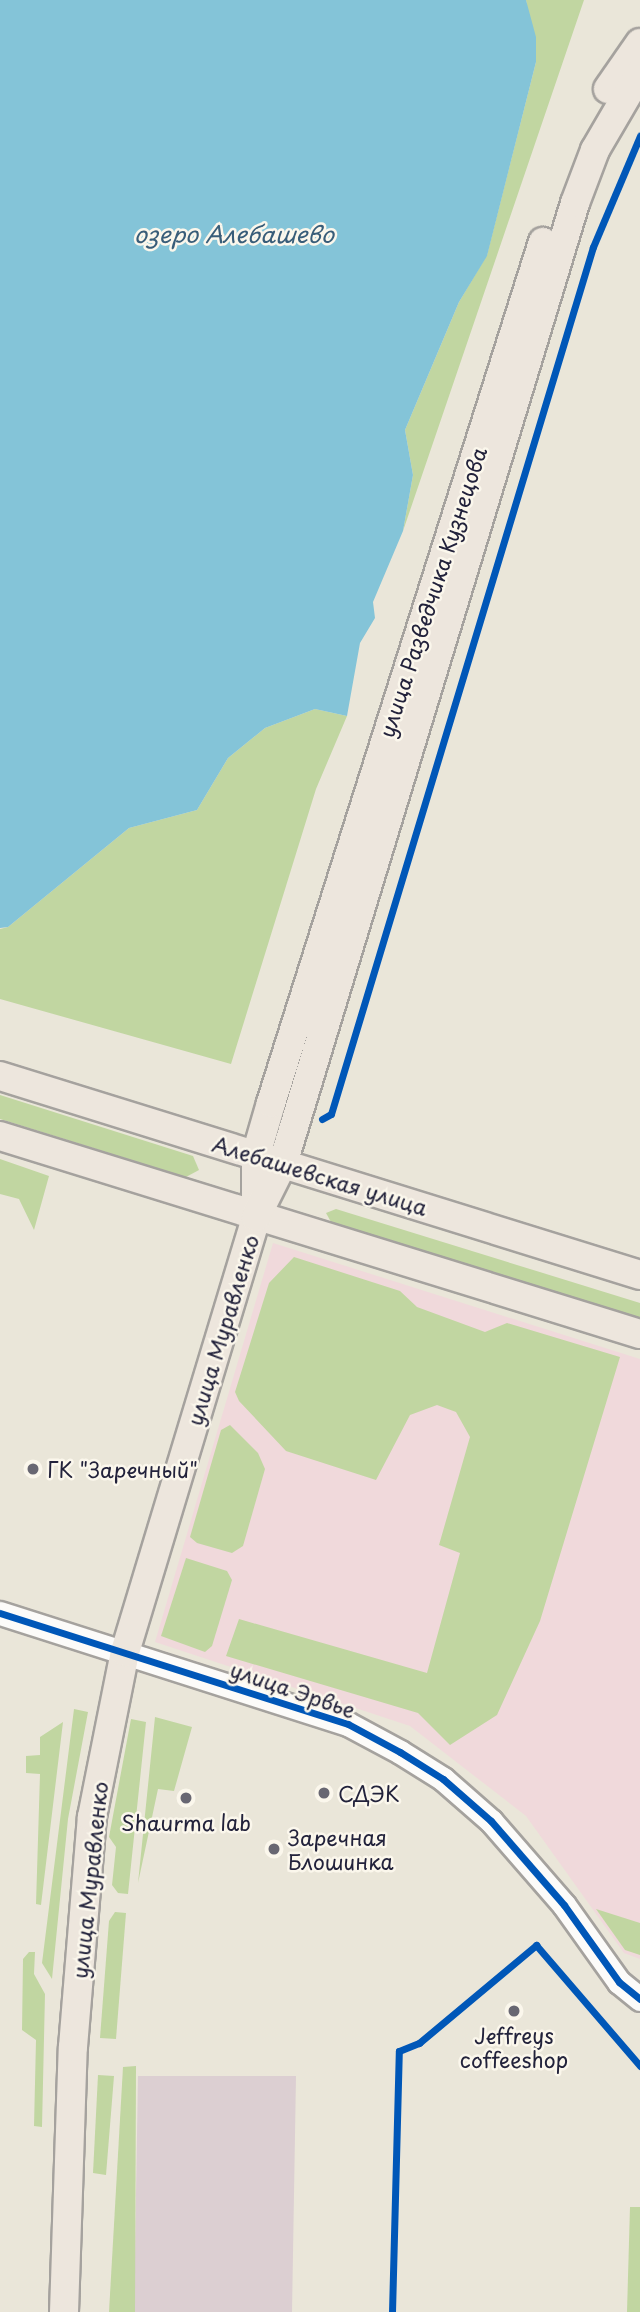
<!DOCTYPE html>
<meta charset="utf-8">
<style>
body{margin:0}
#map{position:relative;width:640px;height:2312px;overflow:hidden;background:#eae6d9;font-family:"Playpen Sans",sans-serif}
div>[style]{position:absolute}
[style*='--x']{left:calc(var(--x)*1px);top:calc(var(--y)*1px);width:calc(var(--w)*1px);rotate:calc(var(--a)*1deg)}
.built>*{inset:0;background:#f0d9db}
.industrial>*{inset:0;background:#dccfd2}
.green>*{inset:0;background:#c1d6a1}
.water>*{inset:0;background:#84c4d8}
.roads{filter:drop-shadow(2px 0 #a5a29e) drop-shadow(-2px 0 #a5a29e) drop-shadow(0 2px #a5a29e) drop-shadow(0 -2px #a5a29e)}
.minor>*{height:23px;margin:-11.5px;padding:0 11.5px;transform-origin:11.5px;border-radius:11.5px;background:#fcfbf9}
.major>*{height:28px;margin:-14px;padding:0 14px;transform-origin:14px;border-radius:14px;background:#ede6dd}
.cycleway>*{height:7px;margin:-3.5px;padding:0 3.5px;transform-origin:3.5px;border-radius:3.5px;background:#0057b8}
.dots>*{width:19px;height:19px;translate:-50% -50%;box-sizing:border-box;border:4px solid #fbf7ec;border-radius:50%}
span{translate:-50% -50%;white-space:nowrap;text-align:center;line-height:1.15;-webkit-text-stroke:5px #fbf7ec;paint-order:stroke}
.street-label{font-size:21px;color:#22223b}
.poi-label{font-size:21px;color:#22223b}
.left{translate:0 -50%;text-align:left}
.water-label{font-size:23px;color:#385d79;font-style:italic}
</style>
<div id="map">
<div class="built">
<div style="clip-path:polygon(273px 1243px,640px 1359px,640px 1959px,624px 1953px,526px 1816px,410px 1726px,155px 1642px)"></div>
</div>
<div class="industrial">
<div style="clip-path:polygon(138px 2076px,296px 2076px,292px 2312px,134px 2312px)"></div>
</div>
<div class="green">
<div style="clip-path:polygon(526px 0,584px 0,403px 531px,413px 475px,405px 430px,459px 302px,487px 255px,536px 62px)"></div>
<div style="clip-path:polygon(315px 709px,347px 716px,316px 789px,231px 1064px,0 999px,0 929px,8px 927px,129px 828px,197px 810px,228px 758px,265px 728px)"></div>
<div style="clip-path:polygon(0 1095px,193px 1156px,199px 1170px,186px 1177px,0 1119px)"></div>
<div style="clip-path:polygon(0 1159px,49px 1176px,34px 1230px,19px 1199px,0 1194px)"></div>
<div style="clip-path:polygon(336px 1209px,640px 1303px,640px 1318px,331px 1222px,326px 1213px)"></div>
<div style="clip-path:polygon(294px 1257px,400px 1291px,417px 1307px,485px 1332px,507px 1323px,620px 1357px,540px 1621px,497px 1715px,450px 1745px,418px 1713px,226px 1656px,239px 1619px,427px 1673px,460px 1553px,439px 1545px,470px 1437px,456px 1412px,437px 1405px,410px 1415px,376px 1480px,286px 1451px,239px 1401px,235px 1392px,269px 1283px)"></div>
<div style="clip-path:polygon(230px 1425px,258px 1453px,265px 1469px,243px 1546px,232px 1553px,197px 1543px,190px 1537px,221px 1430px)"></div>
<div style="clip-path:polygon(186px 1558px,227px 1571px,232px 1580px,212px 1646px,205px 1652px,161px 1636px)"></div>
<div style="clip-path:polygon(74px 1709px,88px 1712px,68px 1819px,52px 1979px,42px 1963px)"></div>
<div style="clip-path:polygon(155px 1717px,192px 1727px,174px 1791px,158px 1789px,138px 1883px)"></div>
<div style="clip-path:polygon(131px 1719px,146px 1722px,128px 1894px,118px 1893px,112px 1885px,116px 1847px,109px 1837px)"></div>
<div style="clip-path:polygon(63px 1722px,41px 1905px,36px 1904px,40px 1774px,26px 1773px,26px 1756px,40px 1755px,40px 1737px)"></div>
<div style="clip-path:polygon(596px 1909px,640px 1923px,640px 1955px,625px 1950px)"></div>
<div style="clip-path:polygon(115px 1912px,126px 1913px,116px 2039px,100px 2038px,109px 1921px)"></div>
<div style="clip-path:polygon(29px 1952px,35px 1952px,34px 1974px,45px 1994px,42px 2127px,34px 2126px,36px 2040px,22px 2030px,23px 1959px)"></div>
<div style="clip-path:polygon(136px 2066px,135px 2312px,109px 2312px,123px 2067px)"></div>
<div style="clip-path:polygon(98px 2075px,114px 2076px,106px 2175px,93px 2173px)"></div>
<div style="clip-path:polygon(630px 2207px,640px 2207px,640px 2312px,627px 2312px)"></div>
</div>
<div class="water">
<div style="clip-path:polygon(0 0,526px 0,536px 37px,536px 62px,487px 256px,459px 302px,405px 430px,413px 475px,403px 531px,373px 602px,375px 618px,360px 643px,347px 716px,315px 709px,265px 728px,228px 758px,197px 810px,129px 828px,8px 927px,0 928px)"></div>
</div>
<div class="roads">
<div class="minor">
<div style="--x:0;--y:1613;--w:365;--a:17.7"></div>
<div style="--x:348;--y:1724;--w:59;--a:28.3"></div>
<div style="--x:400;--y:1752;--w:51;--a:32.1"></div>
<div style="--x:443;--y:1779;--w:64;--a:41.2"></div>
<div style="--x:491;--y:1821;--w:111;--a:49"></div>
<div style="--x:564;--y:1905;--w:95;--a:54.5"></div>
<div style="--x:619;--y:1982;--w:27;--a:39"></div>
</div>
<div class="major">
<div style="--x:608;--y:89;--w:56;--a:-55.2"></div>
<div style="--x:0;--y:1076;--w:670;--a:17.27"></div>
<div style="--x:0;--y:1136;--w:670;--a:17.19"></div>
<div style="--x:256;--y:1210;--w:55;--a:-90"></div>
<div style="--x:256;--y:1155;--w:54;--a:-73.9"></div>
<div style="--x:271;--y:1103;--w:903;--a:-72.47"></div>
<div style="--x:64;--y:2312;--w:265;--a:-88.1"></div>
<div style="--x:73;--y:2047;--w:231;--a:-85.3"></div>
<div style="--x:92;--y:1817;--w:168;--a:-78.7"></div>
<div style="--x:125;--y:1652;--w:454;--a:-73.2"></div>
<div style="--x:256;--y:1217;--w:60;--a:-63.4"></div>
<div style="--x:283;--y:1163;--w:1003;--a:-73.08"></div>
<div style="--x:575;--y:203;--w:57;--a:-69.3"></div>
<div style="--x:595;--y:150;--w:89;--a:-59.7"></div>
</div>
</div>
<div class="cycleway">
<div style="--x:322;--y:1119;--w:10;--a:-29"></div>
<div style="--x:331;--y:1114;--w:906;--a:-73.19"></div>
<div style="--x:593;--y:247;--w:121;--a:-67.1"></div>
<div style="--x:0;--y:1613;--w:365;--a:17.7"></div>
<div style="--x:348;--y:1724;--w:59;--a:28.3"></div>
<div style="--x:400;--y:1752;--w:51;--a:32.1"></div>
<div style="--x:443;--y:1779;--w:64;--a:41.2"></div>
<div style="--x:491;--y:1821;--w:111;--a:49"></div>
<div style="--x:564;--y:1905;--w:95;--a:54.5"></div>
<div style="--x:619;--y:1982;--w:27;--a:39"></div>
<div style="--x:392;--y:2312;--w:261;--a:-88.5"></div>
<div style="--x:399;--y:2051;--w:22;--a:-22"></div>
<div style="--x:419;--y:2043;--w:153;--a:-39.9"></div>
<div style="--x:536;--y:1945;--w:160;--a:49.3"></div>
</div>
<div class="dots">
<div style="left:33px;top:1469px;background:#686772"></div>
<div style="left:324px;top:1793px;background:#686772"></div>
<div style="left:186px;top:1798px;background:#686772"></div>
<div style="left:274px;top:1849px;background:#686772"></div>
<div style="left:514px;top:2011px;background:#686772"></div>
</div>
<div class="street-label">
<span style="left:432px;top:592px;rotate:-72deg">улица Разведчика Кузнецова</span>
<span style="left:320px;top:1175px;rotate:17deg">Алебашевская улица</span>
<span style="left:222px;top:1330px;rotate:-73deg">улица Муравленко</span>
<span style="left:293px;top:1689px;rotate:19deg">улица Эрвье</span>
<span style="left:89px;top:1880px;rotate:-84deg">улица Муравленко</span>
</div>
<div class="poi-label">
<span class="left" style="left:47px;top:1469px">ГК "Заречный"</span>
<span class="left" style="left:338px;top:1793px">СДЭК</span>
<span style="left:186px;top:1822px">Shaurma lab</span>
<span class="left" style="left:288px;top:1849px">Заречная<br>Блошинка</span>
<span style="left:514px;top:2047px">Jeffreys<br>coffeeshop</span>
</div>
<div class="water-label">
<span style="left:234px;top:234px">озеро Алебашево</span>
</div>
</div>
